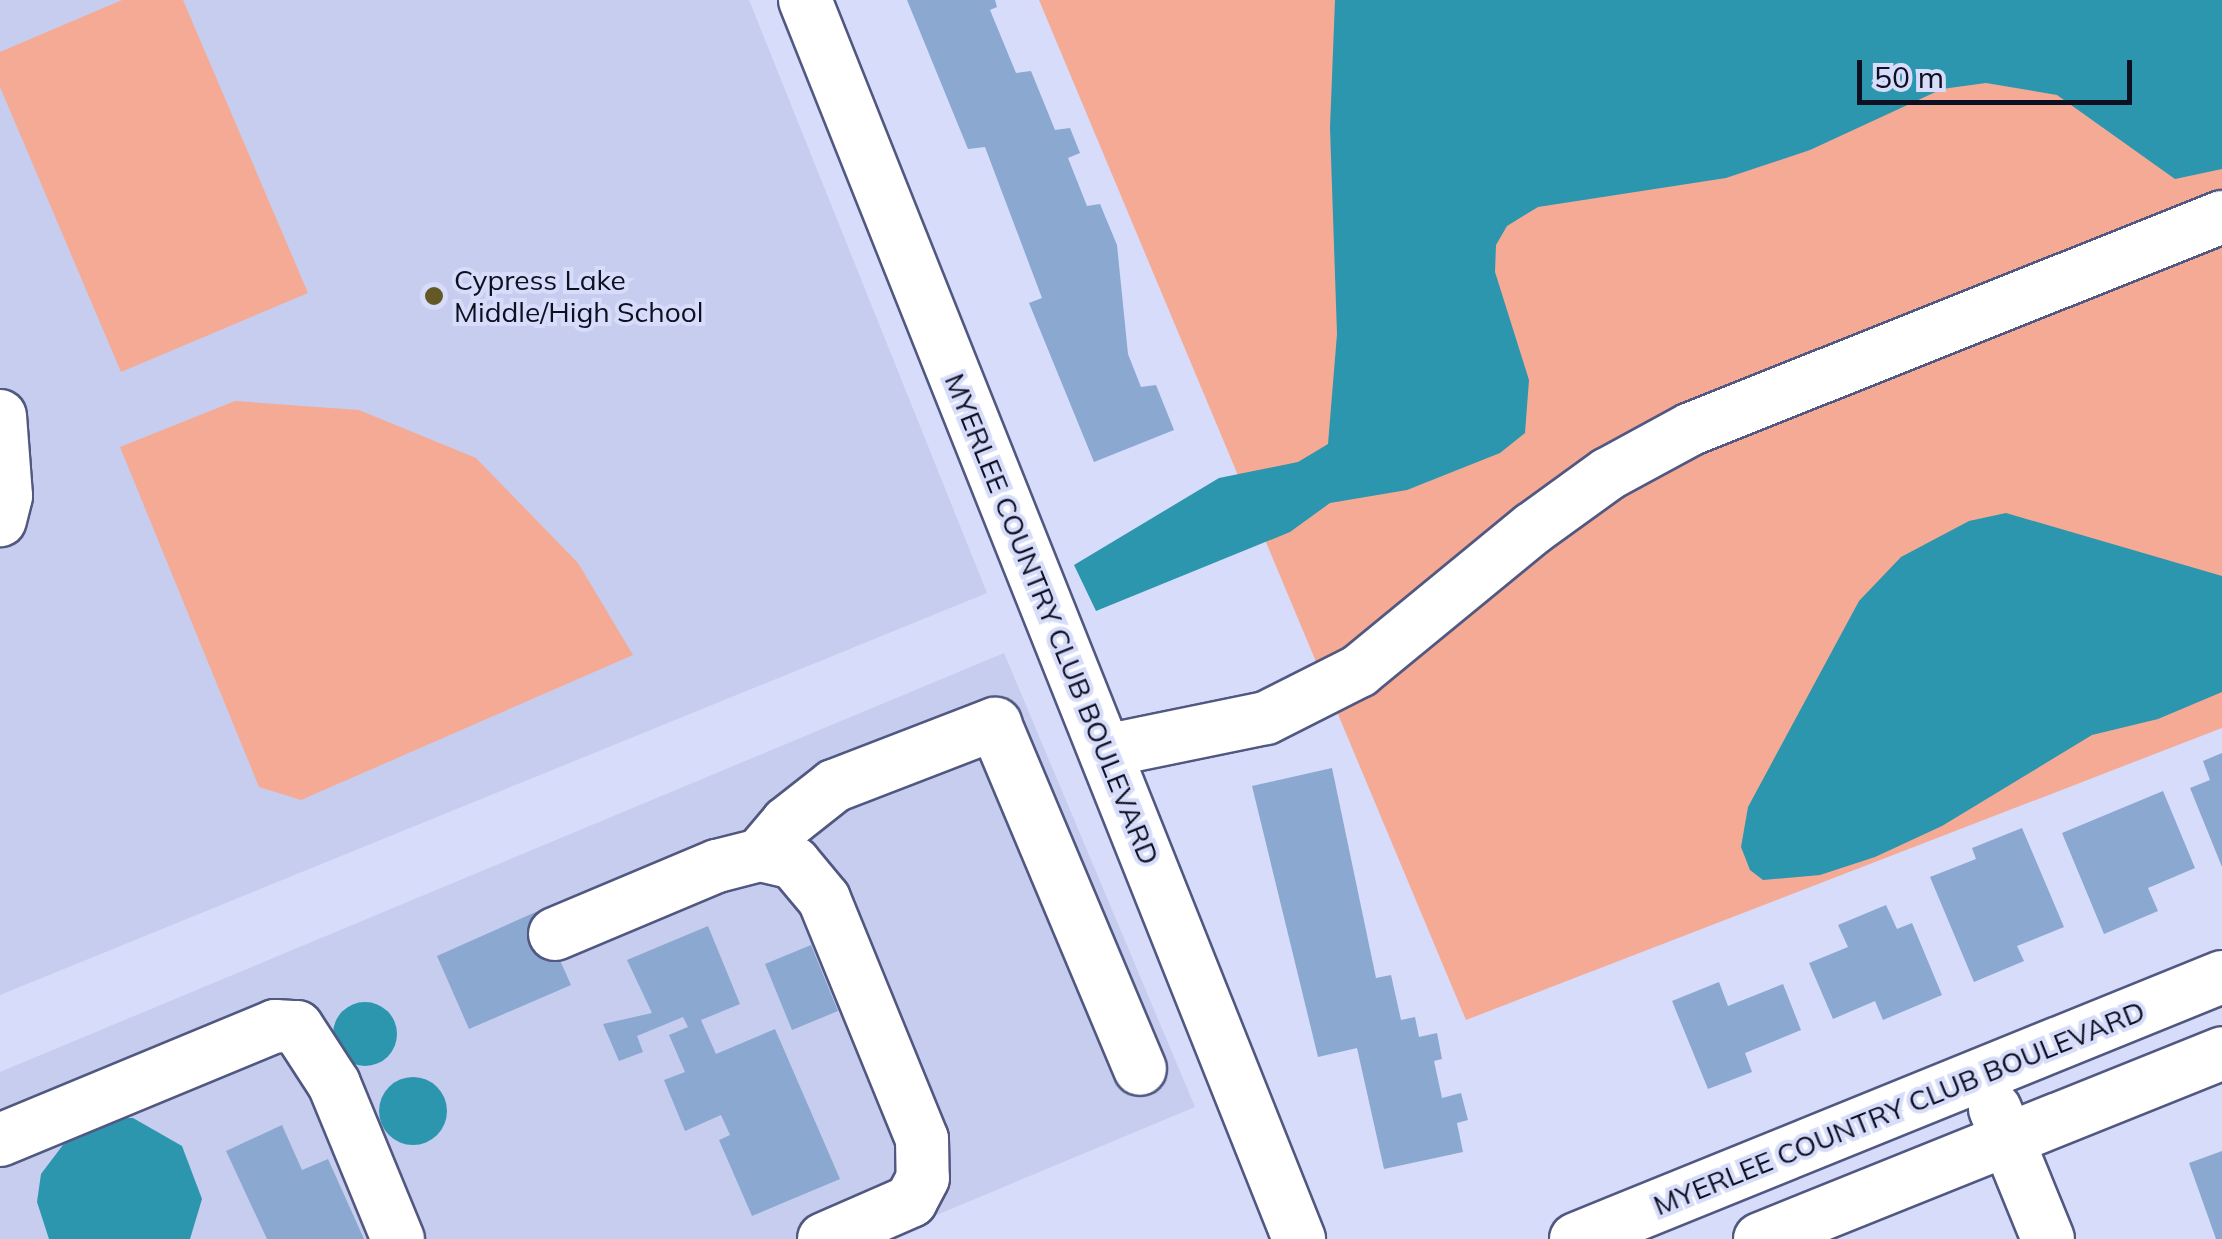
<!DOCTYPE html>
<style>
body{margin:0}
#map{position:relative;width:2222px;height:1239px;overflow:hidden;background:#d6dcfa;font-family:Mulish,sans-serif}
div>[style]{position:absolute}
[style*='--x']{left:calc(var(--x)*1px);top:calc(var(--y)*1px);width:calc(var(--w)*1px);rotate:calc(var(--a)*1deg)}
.built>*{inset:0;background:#c7cdee}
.green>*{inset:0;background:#f5aa95}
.water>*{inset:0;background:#2b96ae}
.round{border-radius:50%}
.building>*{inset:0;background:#8ba8d1}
.roads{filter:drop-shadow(2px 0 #515881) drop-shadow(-2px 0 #515881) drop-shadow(0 2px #515881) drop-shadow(0 -2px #515881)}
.minor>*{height:52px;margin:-26px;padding:0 26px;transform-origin:26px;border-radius:26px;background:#fff}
.dots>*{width:28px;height:28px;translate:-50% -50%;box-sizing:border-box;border:5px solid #d6dcfa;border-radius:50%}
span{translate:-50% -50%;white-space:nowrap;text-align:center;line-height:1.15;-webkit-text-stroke:8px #d6dcfa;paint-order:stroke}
.poi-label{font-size:28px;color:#0d1020}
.left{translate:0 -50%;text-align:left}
.street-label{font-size:28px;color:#0d1020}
.scale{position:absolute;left:1857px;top:60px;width:275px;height:45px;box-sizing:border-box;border:5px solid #0d1020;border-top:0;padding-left:12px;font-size:30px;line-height:35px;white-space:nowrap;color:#0d1020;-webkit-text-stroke:8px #d6dcfa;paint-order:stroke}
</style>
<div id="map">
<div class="built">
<div style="clip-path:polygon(0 0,749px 0,987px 593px,0 995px)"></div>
<div style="clip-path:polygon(1004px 653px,1195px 1107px,879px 1239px,0 1239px,0 1072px)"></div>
</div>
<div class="green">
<div style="clip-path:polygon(122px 0,183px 0,308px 293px,121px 372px,0 87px,0 52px)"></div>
<div style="clip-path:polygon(1039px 0,2222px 0,2222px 728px,1466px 1020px)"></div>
<div style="clip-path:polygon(235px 401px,359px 410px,476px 458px,578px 563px,633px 655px,301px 800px,259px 787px,120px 447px)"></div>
</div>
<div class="water">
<div style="clip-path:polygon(1335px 0,2222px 0,2222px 169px,2175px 179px,2057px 95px,1986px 83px,1942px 89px,1810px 150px,1726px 178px,1538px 207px,1507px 226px,1496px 245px,1495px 272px,1529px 380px,1525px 433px,1500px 453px,1407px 490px,1330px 503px,1290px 532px,1096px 611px,1074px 565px,1219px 478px,1298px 462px,1328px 444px,1337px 334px,1330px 128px)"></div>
<div style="clip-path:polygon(2006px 513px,2222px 576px,2222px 692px,2158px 719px,2092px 735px,1942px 826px,1875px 857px,1820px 875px,1763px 880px,1750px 870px,1741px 847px,1748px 807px,1859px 601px,1901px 557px,1969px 521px)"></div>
<div class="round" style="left:333px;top:1002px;width:64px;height:64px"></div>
<div class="round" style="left:379px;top:1077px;width:68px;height:68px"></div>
<div style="clip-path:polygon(105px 1118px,133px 1118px,182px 1146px,202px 1199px,190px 1239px,49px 1239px,37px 1202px,41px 1174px,75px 1129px)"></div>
</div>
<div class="building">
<div style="clip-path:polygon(907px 0,995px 0,997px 7px,990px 10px,1016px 73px,1031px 71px,1055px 130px,1070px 128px,1080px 153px,1068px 158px,1087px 206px,1100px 204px,1117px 245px,1128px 354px,1141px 387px,1156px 385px,1174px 430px,1094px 462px,1029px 303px,1042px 298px,985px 147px,968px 149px)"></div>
<div style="clip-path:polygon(2222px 753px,2222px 867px,2190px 788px,2210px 780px,2203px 761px)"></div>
<div style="clip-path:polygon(1332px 768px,1376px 978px,1391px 975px,1401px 1020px,1415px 1017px,1419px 1037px,1437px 1033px,1442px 1059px,1434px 1061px,1442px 1098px,1461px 1093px,1468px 1120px,1457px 1123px,1463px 1152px,1384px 1169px,1357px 1048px,1318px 1057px,1252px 786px)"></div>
<div style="clip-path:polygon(2163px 791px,2195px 868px,2148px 888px,2158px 911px,2104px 934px,2062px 833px)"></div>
<div style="clip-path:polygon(2022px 828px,2064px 927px,2017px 946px,2024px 961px,1974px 982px,1930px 877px,1976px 859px,1972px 848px)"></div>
<div style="clip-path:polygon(1886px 905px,1897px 929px,1912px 923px,1942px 995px,1883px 1020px,1875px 1001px,1833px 1019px,1809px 963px,1848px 947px,1838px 925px)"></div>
<div style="clip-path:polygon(538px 911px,571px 985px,469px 1029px,437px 956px)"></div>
<div style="clip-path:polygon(708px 926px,740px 1004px,701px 1020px,716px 1054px,775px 1029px,840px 1179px,752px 1216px,719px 1140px,730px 1135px,721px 1115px,685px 1131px,664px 1080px,685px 1072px,669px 1035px,688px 1027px,683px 1017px,637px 1036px,643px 1052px,619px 1061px,603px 1024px,652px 1013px,627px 960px)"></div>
<div style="clip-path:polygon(811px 945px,838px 1011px,792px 1030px,765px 964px)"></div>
<div style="clip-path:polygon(1719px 982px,1728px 1006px,1783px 984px,1801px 1030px,1745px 1053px,1752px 1072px,1708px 1089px,1672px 1001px)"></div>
<div style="clip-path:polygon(282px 1125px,302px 1170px,328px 1159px,364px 1239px,267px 1239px,226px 1151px)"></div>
<div style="clip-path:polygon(2222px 1151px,2222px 1239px,2216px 1239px,2189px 1163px)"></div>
</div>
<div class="roads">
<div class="minor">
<div style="--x:805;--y:0;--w:1334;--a:68.26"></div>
<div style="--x:0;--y:416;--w:80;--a:85.7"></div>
<div style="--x:6;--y:496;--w:25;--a:104"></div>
<div style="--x:1105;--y:751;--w:164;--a:-11.6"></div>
<div style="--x:1266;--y:718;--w:104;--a:-26.8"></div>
<div style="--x:1359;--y:671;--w:224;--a:-39.4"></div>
<div style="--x:1532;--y:529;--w:94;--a:-35.9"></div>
<div style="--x:1608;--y:474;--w:94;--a:-28.5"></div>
<div style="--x:1691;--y:429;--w:572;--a:-21.76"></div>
<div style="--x:760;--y:855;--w:42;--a:-49.8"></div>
<div style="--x:787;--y:823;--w:60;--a:-38.2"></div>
<div style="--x:834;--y:786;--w:173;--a:-21.1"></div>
<div style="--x:995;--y:724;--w:374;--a:67.2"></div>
<div style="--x:555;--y:934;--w:176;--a:-22.8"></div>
<div style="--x:717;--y:866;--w:44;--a:-14.3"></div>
<div style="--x:760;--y:855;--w:35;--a:13"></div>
<div style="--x:794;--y:863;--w:47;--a:50.2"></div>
<div style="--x:824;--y:899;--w:259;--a:67.8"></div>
<div style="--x:922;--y:1139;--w:39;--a:89"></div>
<div style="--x:923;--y:1178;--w:26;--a:118"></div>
<div style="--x:911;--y:1201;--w:95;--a:156.4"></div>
<div style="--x:1995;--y:1109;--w:140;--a:67.8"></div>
<div style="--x:0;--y:1140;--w:298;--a:-22.5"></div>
<div style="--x:275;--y:1026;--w:22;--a:3"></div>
<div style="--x:297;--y:1027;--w:68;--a:57"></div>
<div style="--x:334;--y:1084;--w:168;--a:67.6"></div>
<div style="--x:1576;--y:1239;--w:697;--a:-22.08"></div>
<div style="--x:1760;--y:1239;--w:498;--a:-21.9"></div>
</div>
</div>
<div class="dots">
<div style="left:434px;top:296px;background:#645825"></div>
</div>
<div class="poi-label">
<span class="left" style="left:454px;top:296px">Cypress Lake<br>Middle/High School</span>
</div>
<div class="street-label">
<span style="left:1052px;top:619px;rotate:68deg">MYERLEE COUNTRY CLUB BOULEVARD</span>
<span style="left:1899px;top:1108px;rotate:-22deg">MYERLEE COUNTRY CLUB BOULEVARD</span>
</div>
<div class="scale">50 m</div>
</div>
